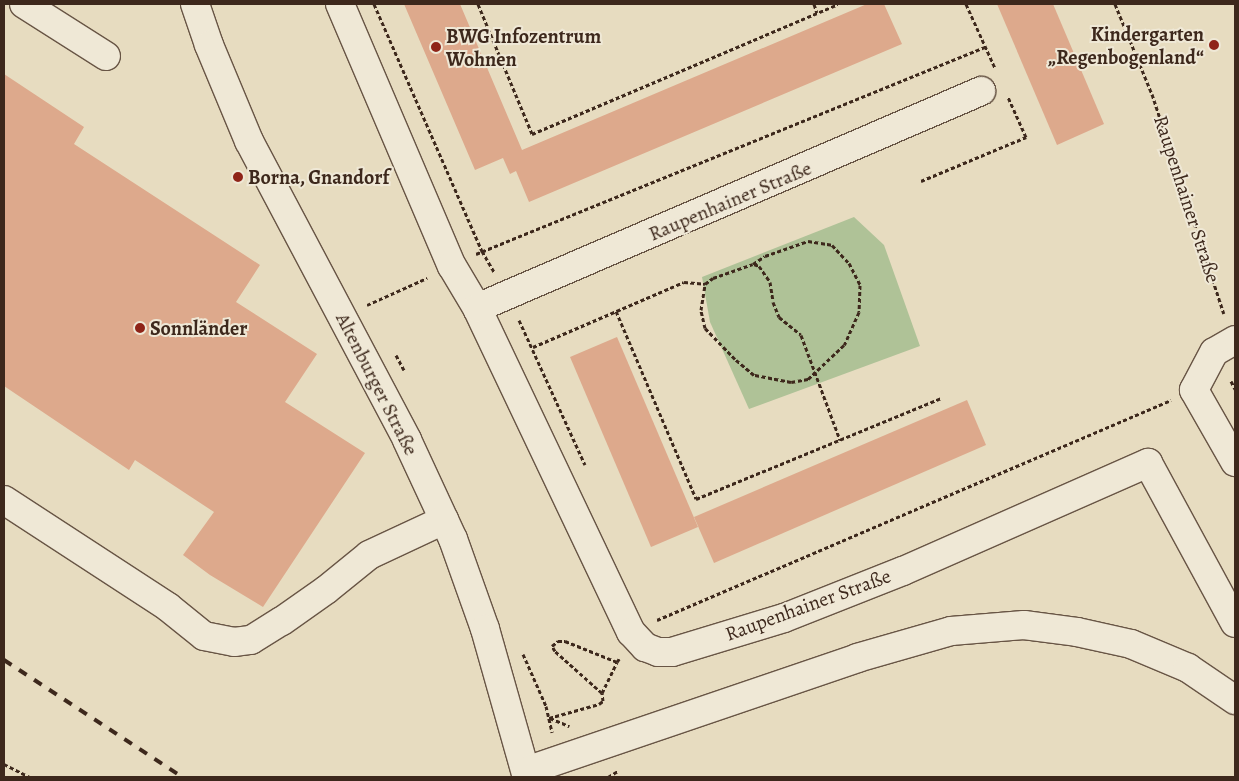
<!DOCTYPE html>
<meta charset="utf-8">
<style>
body{margin:0}
#map{position:relative;width:1239px;height:781px;overflow:hidden;background:#e7dcc0;font-family:Alegreya,serif}
div>[style]{position:absolute}
[style*='--x']{left:calc(var(--x)*1px);top:calc(var(--y)*1px);width:calc(var(--w)*1px);rotate:calc(var(--a)*1deg)}
.green>*{inset:0;background:#afc297}
.building>*{inset:0;background:#dda98c}
.path>*{height:3px;margin-top:-1.5px;transform-origin:0;background:repeating-linear-gradient(90deg,#3d281c 0 4px,transparent 0 6.5px)}
.roads{filter:drop-shadow(1px 0 #685545) drop-shadow(-1px 0 #685545) drop-shadow(0 1px #685545) drop-shadow(0 -1px #685545)}
.minor>*{height:28px;margin:-14px;padding:0 14px;transform-origin:14px;border-radius:14px;background:#efe8d6}
.rail>*{height:4px;margin-top:-2px;transform-origin:0;background:repeating-linear-gradient(90deg,#3d281c 0 9px,transparent 0 18px)}
.dots>*{width:14px;height:14px;translate:-50% -50%;box-sizing:border-box;border:2px solid #efe8d6;border-radius:50%}
span{translate:-50% -50%;white-space:nowrap;text-align:center;line-height:1.15;-webkit-text-stroke:4px #efe8d6;paint-order:stroke}
.poi-label{font-size:20px;color:#3d281c;font-weight:700}
.right{translate:-100% -50%;text-align:right}
.left{translate:0 -50%;text-align:left}
.street-label{font-size:20px;color:#3d281c}
.frame{position:absolute;inset:0;border:5px solid #3d281c;pointer-events:none}
</style>
<div id="map">
<div class="green">
<div style="clip-path:polygon(854px 217px,884px 245px,920px 346px,749px 409px,710px 322px,702px 277px)"></div>
</div>
<div class="building">
<div style="clip-path:polygon(404px 4px,460px 4px,522px 150px,867px 4px,884px 4px,902px 44px,529px 202px,516px 171px,510px 174px,503px 158px,475px 170px)"></div>
<div style="clip-path:polygon(997px 4px,1053px 4px,1104px 124px,1057px 145px)"></div>
<div style="clip-path:polygon(4px 74px,84px 127px,74px 144px,260px 265px,236px 302px,317px 354px,285px 402px,365px 453px,263px 607px,210px 575px,183px 555px,214px 512px,135px 460px,129px 470px,4px 386px)"></div>
<div style="clip-path:polygon(617px 337px,698px 527px,651px 547px,570px 357px)"></div>
<div style="clip-path:polygon(967px 400px,986px 445px,714px 563px,694px 517px)"></div>
</div>
<div class="path">
<div style="--x:374;--y:4;--w:270;--a:66.4"></div>
<div style="--x:482;--y:251;--w:24;--a:60"></div>
<div style="--x:478;--y:4;--w:141;--a:67.4"></div>
<div style="--x:532;--y:134;--w:332;--a:-23"></div>
<div style="--x:814;--y:4;--w:9;--a:72"></div>
<div style="--x:966;--y:4;--w:70;--a:65.6"></div>
<div style="--x:1115;--y:4;--w:97;--a:67.7"></div>
<div style="--x:1152;--y:94;--w:231;--a:71.9"></div>
<div style="--x:921;--y:181;--w:114;--a:-22.7"></div>
<div style="--x:1026;--y:137;--w:44;--a:-114.2"></div>
<div style="--x:476;--y:254;--w:549;--a:-22.13"></div>
<div style="--x:754;--y:264;--w:5;--a:22"></div>
<div style="--x:759;--y:266;--w:19;--a:55"></div>
<div style="--x:770;--y:282;--w:20;--a:81"></div>
<div style="--x:773;--y:302;--w:16;--a:68"></div>
<div style="--x:779;--y:317;--w:28;--a:39"></div>
<div style="--x:801;--y:335;--w:112;--a:69.6"></div>
<div style="--x:367;--y:305;--w:66;--a:-24.2"></div>
<div style="--x:616;--y:311;--w:204;--a:66.9"></div>
<div style="--x:696;--y:499;--w:265;--a:-22.4"></div>
<div style="--x:519;--y:320;--w:159;--a:65.5"></div>
<div style="--x:533;--y:347;--w:164;--a:-23.3"></div>
<div style="--x:684;--y:282;--w:21;--a:5"></div>
<div style="--x:705;--y:284;--w:10;--a:-37"></div>
<div style="--x:713;--y:278;--w:42;--a:-19.3"></div>
<div style="--x:753;--y:264;--w:14;--a:-34"></div>
<div style="--x:765;--y:256;--w:46;--a:-19.2"></div>
<div style="--x:808;--y:241;--w:24;--a:9"></div>
<div style="--x:832;--y:245;--w:25;--a:47"></div>
<div style="--x:849;--y:263;--w:25;--a:63"></div>
<div style="--x:860;--y:285;--w:27;--a:92"></div>
<div style="--x:859;--y:312;--w:36;--a:114"></div>
<div style="--x:844;--y:345;--w:50;--a:136.6"></div>
<div style="--x:808;--y:379;--w:17;--a:170"></div>
<div style="--x:791;--y:382;--w:38;--a:-169"></div>
<div style="--x:754;--y:375;--w:25;--a:-140"></div>
<div style="--x:735;--y:359;--w:43;--a:-134.1"></div>
<div style="--x:705;--y:328;--w:18;--a:-103"></div>
<div style="--x:701;--y:310;--w:26;--a:-81"></div>
<div style="--x:396;--y:355;--w:17;--a:62"></div>
<div style="--x:1231;--y:381;--w:9;--a:63"></div>
<div style="--x:657;--y:620;--w:559;--a:-23.17"></div>
<div style="--x:523;--y:654;--w:57;--a:66.1"></div>
<div style="--x:546;--y:706;--w:27;--a:77"></div>
<div style="--x:602;--y:693;--w:34;--a:-64"></div>
<div style="--x:549;--y:718;--w:52;--a:-15.6"></div>
<div style="--x:599;--y:704;--w:5;--a:-37"></div>
<div style="--x:603;--y:701;--w:8;--a:-97"></div>
<div style="--x:602;--y:693;--w:63;--a:-138.2"></div>
<div style="--x:555;--y:651;--w:6;--a:-121"></div>
<div style="--x:552;--y:646;--w:8;--a:-40"></div>
<div style="--x:558;--y:641;--w:7;--a:0"></div>
<div style="--x:565;--y:641;--w:56;--a:22"></div>
<div style="--x:617;--y:662;--w:4;--a:-56"></div>
<div style="--x:550;--y:718;--w:21;--a:23"></div>
<div style="--x:4;--y:764;--w:29;--a:27"></div>
<div style="--x:608;--y:777;--w:12;--a:-31"></div>
</div>
<div class="roads">
<div class="minor">
<div style="--x:24;--y:4;--w:97;--a:32.4"></div>
<div style="--x:195;--y:4;--w:43;--a:71.1"></div>
<div style="--x:209;--y:45;--w:104;--a:67.4"></div>
<div style="--x:249;--y:141;--w:338;--a:62.1"></div>
<div style="--x:407;--y:440;--w:109;--a:65.1"></div>
<div style="--x:453;--y:539;--w:96;--a:70.4"></div>
<div style="--x:485;--y:629;--w:154;--a:74.2"></div>
<div style="--x:340;--y:4;--w:285;--a:66.9"></div>
<div style="--x:452;--y:266;--w:49;--a:59.2"></div>
<div style="--x:477;--y:308;--w:359;--a:64.6"></div>
<div style="--x:631;--y:632;--w:21;--a:47"></div>
<div style="--x:645;--y:647;--w:14;--a:21"></div>
<div style="--x:658;--y:652;--w:14;--a:0"></div>
<div style="--x:672;--y:652;--w:117;--a:-16.9"></div>
<div style="--x:784;--y:618;--w:128;--a:-21.6"></div>
<div style="--x:903;--y:571;--w:268;--a:-23.8"></div>
<div style="--x:1148;--y:463;--w:182;--a:61.5"></div>
<div style="--x:477;--y:308;--w:549;--a:-23.29"></div>
<div style="--x:1235;--y:340;--w:24;--a:150"></div>
<div style="--x:1214;--y:352;--w:43;--a:117.8"></div>
<div style="--x:1194;--y:390;--w:83;--a:60.3"></div>
<div style="--x:4;--y:500;--w:196;--a:33.1"></div>
<div style="--x:168;--y:607;--w:46;--a:38.9"></div>
<div style="--x:204;--y:636;--w:31;--a:11"></div>
<div style="--x:234;--y:642;--w:17;--a:-7"></div>
<div style="--x:251;--y:640;--w:36;--a:-32"></div>
<div style="--x:282;--y:621;--w:54;--a:-35.2"></div>
<div style="--x:326;--y:590;--w:55;--a:-39.1"></div>
<div style="--x:369;--y:555;--w:83;--a:-25"></div>
<div style="--x:526;--y:771;--w:350;--a:-18.8"></div>
<div style="--x:857;--y:658;--w:98;--a:-16"></div>
<div style="--x:951;--y:631;--w:73;--a:-4.7"></div>
<div style="--x:1024;--y:625;--w:53;--a:7.5"></div>
<div style="--x:1077;--y:632;--w:55;--a:12.5"></div>
<div style="--x:1131;--y:644;--w:62;--a:22.8"></div>
<div style="--x:1188;--y:668;--w:57;--a:34.2"></div>
</div>
</div>
<div class="rail">
<div style="--x:4;--y:660;--w:213;--a:33.3"></div>
</div>
<div class="dots">
<div style="left:1214px;top:45px;background:#8f2418"></div>
<div style="left:436px;top:47px;background:#8f2418"></div>
<div style="left:238px;top:177px;background:#8f2418"></div>
<div style="left:140px;top:328px;background:#8f2418"></div>
</div>
<div class="poi-label">
<span class="right" style="left:1204px;top:46px">Kindergarten<br>„Regenbogenland“</span>
<span class="left" style="left:446px;top:48px">BWG Infozentrum<br>Wohnen</span>
<span class="left" style="left:248px;top:177px">Borna, Gnandorf</span>
<span class="left" style="left:150px;top:328px">Sonnländer</span>
</div>
<div class="street-label">
<span style="left:1187px;top:199px;rotate:72deg">Raupenhainer Straße</span>
<span style="left:730px;top:201px;rotate:-23deg">Raupenhainer Straße</span>
<span style="left:377px;top:384px;rotate:63deg">Altenburger Straße</span>
<span style="left:808px;top:605px;rotate:-20deg">Raupenhainer Straße</span>
</div>
<div class="frame"></div>
</div>
